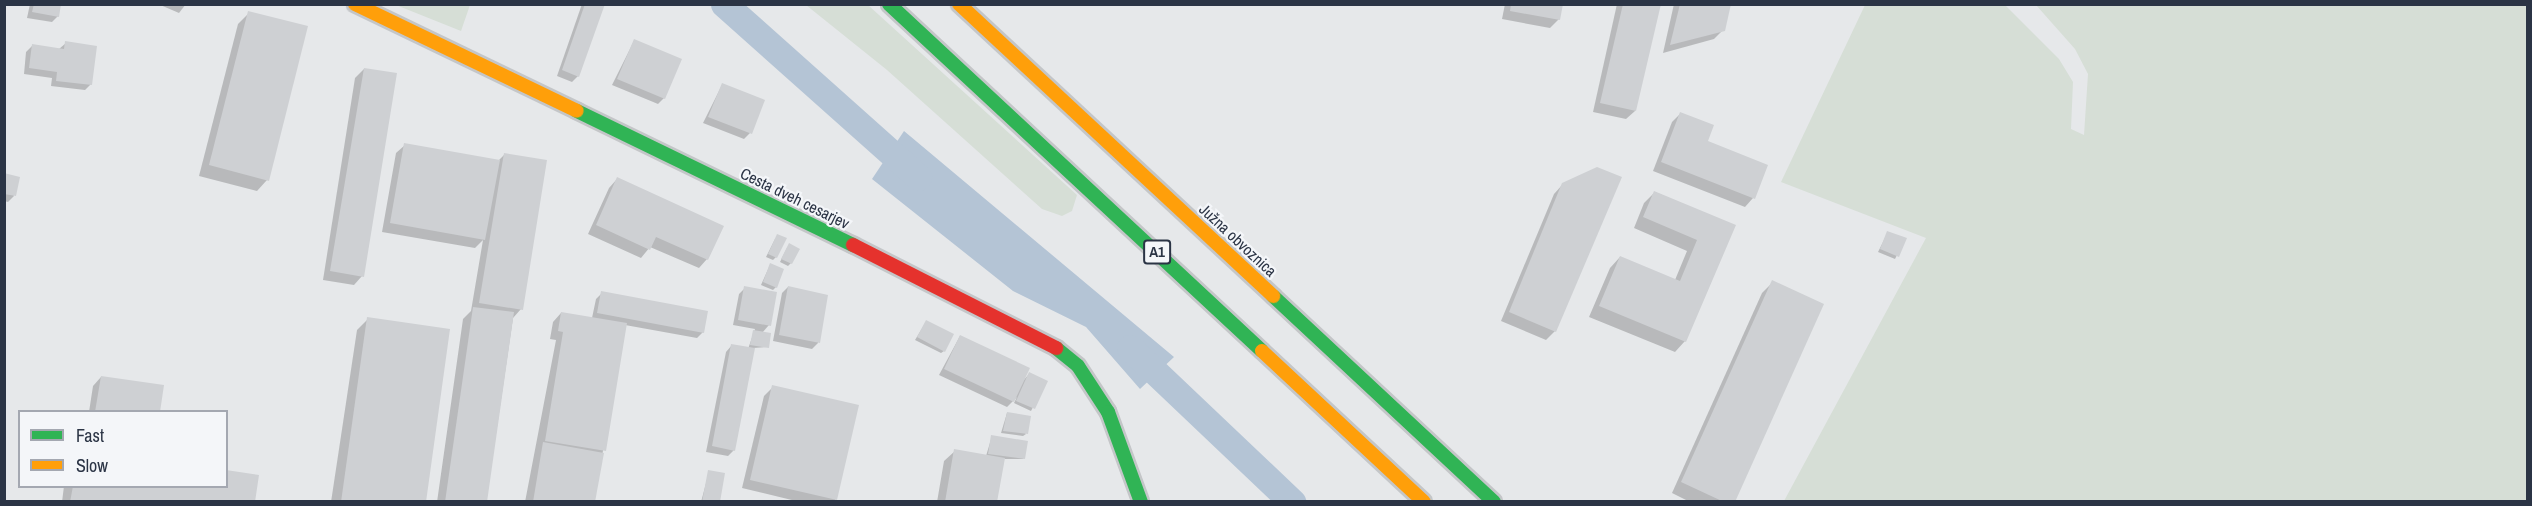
<!DOCTYPE html>
<meta charset="utf-8">
<style>
body{margin:0}
#map{position:relative;width:2532px;height:506px;overflow:hidden;background:#e6e8ea;font-family:"Archivo Narrow",sans-serif}
div>[style]{position:absolute}
[style*='--x']{left:calc(var(--x)*1px);top:calc(var(--y)*1px);width:calc(var(--w)*1px);rotate:calc(var(--a)*1deg)}
.green>*{inset:0;background:#d6ded6}
.water>*{inset:0;background:#b4c4d5}
.shadow>*{inset:0;background:#0003}
.canal>*{height:27px;margin:-13.5px;padding:0 13.5px;transform-origin:13.5px;border-radius:13.5px;background:#b4c4d5}
.building>*{inset:0;background:#ced0d3}
.roads{filter:drop-shadow(2px 0 #c4c6c8) drop-shadow(-2px 0 #c4c6c8) drop-shadow(0 2px #c4c6c8) drop-shadow(0 -2px #c4c6c8)}
.fast>*{height:14px;margin:-7px;padding:0 7px;transform-origin:7px;border-radius:7px;background:#30b455}
.slow>*{height:14px;margin:-7px;padding:0 7px;transform-origin:7px;border-radius:7px;background:#ff9f0a}
.jam>*{height:14px;margin:-7px;padding:0 7px;transform-origin:7px;border-radius:7px;background:#e5322d}
span{translate:-50% -50%;white-space:nowrap;text-align:center;line-height:1.15;-webkit-text-stroke:4.5px #f4f6f9;paint-order:stroke}
.shield-label span{padding:2px 4px;background:#f4f6f9;border:2px solid;border-radius:4px;-webkit-text-stroke-width:0}
.shield-label{font-size:15px;color:#2b3445;font-weight:700}
.street-label{font-size:16px;color:#2b3445}
.frame{position:absolute;inset:0;border:6px solid #2b3445;pointer-events:none}
.legend{position:absolute;left:18px;top:410px;width:210px;height:78px;box-sizing:border-box;background:#f4f6f9;border:2px solid #a4a8b1;margin:0;padding:8px 10px;list-style:none;font-size:18px;color:#2b3445}
.legend li{display:flex;align-items:center;gap:12px;height:30px}
.legend b{width:30px;border:2px solid #a4a8b1}
</style>
<div id="map">
<div class="green">
<div style="clip-path:polygon(396px 5px,470px 5px,461px 31px)"></div>
<div style="clip-path:polygon(806px 5px,868px 5px,1077px 195px,1072px 211px,1062px 216px,1042px 209px,887px 70px)"></div>
<div style="clip-path:polygon(1865px 5px,2005px 5px,2059px 59px,2073px 82px,2071px 129px,2084px 135px,2088px 74px,2075px 49px,2036px 5px,2527px 5px,2527px 501px,1784px 501px,1926px 238px,1781px 182px)"></div>
</div>
<div class="water">
<div style="clip-path:polygon(904px 131px,1174px 357px,1140px 389px,1086px 327px,1013px 291px,872px 179px)"></div>
</div>
<div class="shadow">
<div style="clip-path:polygon(30px 4px,60px 4px,58px 16px,52px 22px,27px 18px)"></div>
<div style="clip-path:polygon(158px 4px,186px 4px,179px 13px)"></div>
<div style="clip-path:polygon(582px 4px,604px 4px,578px 76px,572px 82px,557px 76px)"></div>
<div style="clip-path:polygon(1505px 4px,1562px 4px,1559px 19px,1550px 28px,1502px 19px)"></div>
<div style="clip-path:polygon(1617px 4px,1659px 4px,1635px 111px,1626px 119px,1593px 112px)"></div>
<div style="clip-path:polygon(1674px 4px,1729px 4px,1723px 30px,1714px 39px,1663px 53px)"></div>
<div style="clip-path:polygon(249px 13px,267px 180px,257px 191px,199px 176px,238px 24px)"></div>
<div style="clip-path:polygon(634px 41px,664px 98px,658px 104px,612px 85px)"></div>
<div style="clip-path:polygon(66px 43px,91px 84px,85px 90px,51px 86px,52px 78px,24px 74px,26px 52px,32px 46px,59px 49px)"></div>
<div style="clip-path:polygon(364px 69px,362px 276px,354px 285px,323px 280px,355px 78px)"></div>
<div style="clip-path:polygon(722px 85px,750px 133px,744px 139px,703px 123px)"></div>
<div style="clip-path:polygon(1681px 113px,1753px 198px,1745px 207px,1653px 171px,1672px 122px)"></div>
<div style="clip-path:polygon(405px 145px,498px 161px,504px 155px,521px 309px,513px 318px,486px 502px,437px 502px,463px 319px,471px 311px,483px 240px,475px 248px,382px 232px,396px 153px)"></div>
<div style="clip-path:polygon(4px 175px,14px 196px,8px 202px,4px 201px)"></div>
<div style="clip-path:polygon(617px 179px,707px 259px,699px 268px,650px 247px,641px 258px,588px 234px,609px 188px)"></div>
<div style="clip-path:polygon(1563px 184px,1555px 331px,1546px 340px,1501px 321px,1554px 194px)"></div>
<div style="clip-path:polygon(1655px 192px,1734px 226px,1685px 341px,1675px 352px,1589px 317px,1610px 268px,1620px 257px,1675px 280px,1687px 251px,1634px 228px,1644px 203px)"></div>
<div style="clip-path:polygon(1888px 232px,1905px 239px,1895px 259px,1878px 252px)"></div>
<div style="clip-path:polygon(775px 239px,776px 257px,773px 260px,766px 257px)"></div>
<div style="clip-path:polygon(787px 248px,791px 263px,788px 266px,780px 262px)"></div>
<div style="clip-path:polygon(770px 265px,776px 287px,773px 290px,761px 285px)"></div>
<div style="clip-path:polygon(1773px 282px,1733px 502px,1690px 502px,1672px 493px,1762px 293px)"></div>
<div style="clip-path:polygon(788px 287px,827px 296px,818px 343px,812px 349px,773px 341px,782px 293px)"></div>
<div style="clip-path:polygon(745px 288px,769px 325px,762px 333px,767px 347px,753px 348px,734px 450px,728px 456px,706px 452px,726px 352px,732px 345px,748px 349px,755px 329px,733px 325px,739px 294px)"></div>
<div style="clip-path:polygon(602px 293px,703px 332px,697px 338px,625px 325px,594px 502px,525px 502px,556px 340px,550px 339px,553px 322px,561px 313px,592px 318px,596px 299px)"></div>
<div style="clip-path:polygon(368px 319px,425px 502px,331px 502px,357px 330px)"></div>
<div style="clip-path:polygon(926px 322px,944px 351px,941px 353px,915px 340px)"></div>
<div style="clip-path:polygon(960px 336px,1023px 381px,1029px 374px,1046px 382px,1031px 411px,1014px 403px,1017px 397px,1007px 407px,939px 375px)"></div>
<div style="clip-path:polygon(101px 377px,158px 412px,89px 412px,93px 386px)"></div>
<div style="clip-path:polygon(773px 387px,836px 499px,833px 502px,800px 502px,742px 488px,764px 396px)"></div>
<div style="clip-path:polygon(1007px 413px,1026px 434px,1023px 436px,1001px 433px)"></div>
<div style="clip-path:polygon(992px 436px,1024px 459px,1003px 459px,996px 502px,937px 502px,944px 461px,955px 451px,986px 456px)"></div>
<div style="clip-path:polygon(709px 472px,718px 502px,701px 502px)"></div>
<div style="clip-path:polygon(64px 486px,226px 486px,253px 502px,62px 502px)"></div>
</div>
<div class="canal">
<div style="--x:724;--y:4;--w:260;--a:41.7"></div>
<div style="--x:1130;--y:348;--w:224;--a:43.5"></div>
</div>
<div class="building">
<div style="clip-path:polygon(34px 4px,61px 4px,59px 17px,32px 12px)"></div>
<div style="clip-path:polygon(585px 4px,605px 4px,579px 77px,562px 70px)"></div>
<div style="clip-path:polygon(1511px 4px,1563px 4px,1560px 20px,1510px 11px)"></div>
<div style="clip-path:polygon(1623px 4px,1661px 4px,1636px 111px,1600px 103px)"></div>
<div style="clip-path:polygon(1680px 4px,1731px 4px,1725px 31px,1670px 45px)"></div>
<div style="clip-path:polygon(248px 11px,308px 26px,269px 181px,209px 165px)"></div>
<div style="clip-path:polygon(634px 39px,682px 59px,665px 99px,617px 79px)"></div>
<div style="clip-path:polygon(65px 41px,97px 46px,92px 85px,56px 81px,57px 72px,29px 68px,32px 44px,64px 49px)"></div>
<div style="clip-path:polygon(364px 68px,397px 73px,364px 277px,330px 271px)"></div>
<div style="clip-path:polygon(722px 83px,765px 100px,752px 134px,708px 117px)"></div>
<div style="clip-path:polygon(1680px 112px,1714px 125px,1708px 141px,1768px 165px,1755px 199px,1661px 162px)"></div>
<div style="clip-path:polygon(404px 143px,500px 160px,485px 240px,390px 223px)"></div>
<div style="clip-path:polygon(504px 153px,547px 160px,523px 310px,479px 303px)"></div>
<div style="clip-path:polygon(1597px 167px,1622px 177px,1556px 332px,1509px 312px,1562px 183px)"></div>
<div style="clip-path:polygon(4px 173px,20px 177px,16px 196px,4px 194px)"></div>
<div style="clip-path:polygon(617px 177px,724px 226px,708px 260px,656px 237px,650px 250px,596px 225px)"></div>
<div style="clip-path:polygon(1654px 191px,1736px 225px,1686px 342px,1599px 306px,1620px 256px,1680px 281px,1697px 240px,1643px 217px)"></div>
<div style="clip-path:polygon(1887px 231px,1907px 238px,1899px 257px,1880px 249px)"></div>
<div style="clip-path:polygon(777px 234px,787px 238px,777px 258px,768px 254px)"></div>
<div style="clip-path:polygon(789px 243px,800px 249px,792px 264px,781px 259px)"></div>
<div style="clip-path:polygon(770px 263px,784px 269px,777px 288px,763px 282px)"></div>
<div style="clip-path:polygon(1772px 280px,1824px 304px,1735px 502px,1724px 502px,1681px 482px)"></div>
<div style="clip-path:polygon(744px 286px,777px 292px,771px 326px,738px 320px)"></div>
<div style="clip-path:polygon(788px 286px,828px 295px,820px 343px,779px 335px)"></div>
<div style="clip-path:polygon(601px 291px,708px 311px,704px 333px,597px 313px)"></div>
<div style="clip-path:polygon(473px 307px,514px 312px,487px 502px,445px 502px)"></div>
<div style="clip-path:polygon(561px 312px,627px 323px,606px 451px,545px 441px,563px 332px,558px 331px)"></div>
<div style="clip-path:polygon(367px 317px,450px 329px,426px 502px,341px 502px)"></div>
<div style="clip-path:polygon(926px 320px,954px 334px,945px 352px,917px 337px)"></div>
<div style="clip-path:polygon(753px 330px,771px 333px,769px 348px,750px 345px)"></div>
<div style="clip-path:polygon(960px 335px,1030px 368px,1014px 402px,944px 369px)"></div>
<div style="clip-path:polygon(731px 344px,755px 348px,735px 451px,712px 446px)"></div>
<div style="clip-path:polygon(1029px 372px,1048px 381px,1035px 409px,1016px 401px)"></div>
<div style="clip-path:polygon(101px 376px,164px 385px,160px 412px,95px 412px)"></div>
<div style="clip-path:polygon(772px 385px,859px 405px,837px 500px,750px 480px)"></div>
<div style="clip-path:polygon(1007px 412px,1031px 416px,1028px 434px,1003px 431px)"></div>
<div style="clip-path:polygon(991px 435px,1028px 441px,1025px 459px,988px 454px)"></div>
<div style="clip-path:polygon(543px 442px,604px 453px,595px 502px,533px 502px)"></div>
<div style="clip-path:polygon(954px 449px,1005px 458px,997px 502px,945px 502px)"></div>
<div style="clip-path:polygon(226px 470px,259px 475px,255px 502px,70px 502px,73px 486px,226px 486px)"></div>
<div style="clip-path:polygon(708px 470px,725px 473px,720px 502px,702px 502px)"></div>
</div>
<div class="roads">
<div class="fast">
<div style="--x:889;--y:4;--w:509;--a:42.93"></div>
<div style="--x:577;--y:111;--w:307;--a:25.9"></div>
<div style="--x:1273;--y:296;--w:302;--a:43"></div>
<div style="--x:1056;--y:348;--w:28;--a:39"></div>
<div style="--x:1078;--y:366;--w:55;--a:56.9"></div>
<div style="--x:1108;--y:412;--w:96;--a:69.9"></div>
</div>
<div class="slow">
<div style="--x:355;--y:4;--w:246;--a:25.7"></div>
<div style="--x:959;--y:4;--w:429;--a:42.9"></div>
<div style="--x:1262;--y:351;--w:221;--a:43"></div>
</div>
<div class="jam">
<div style="--x:853;--y:245;--w:228;--a:26.9"></div>
</div>
</div>
<div class="shield-label">
<span style="left:1157px;top:252px">A1</span>
</div>
<div class="street-label">
<span style="left:795px;top:198px;rotate:26deg">Cesta dveh cesarjev</span>
<span style="left:1238px;top:240px;rotate:43deg">Južna obvoznica</span>
</div>
<div class="frame"></div>
<ul class="legend">
<li><b style="height:8px;background:#30b455"></b>Fast</li>
<li><b style="height:8px;background:#ff9f0a"></b>Slow</li>
</ul>
</div>
